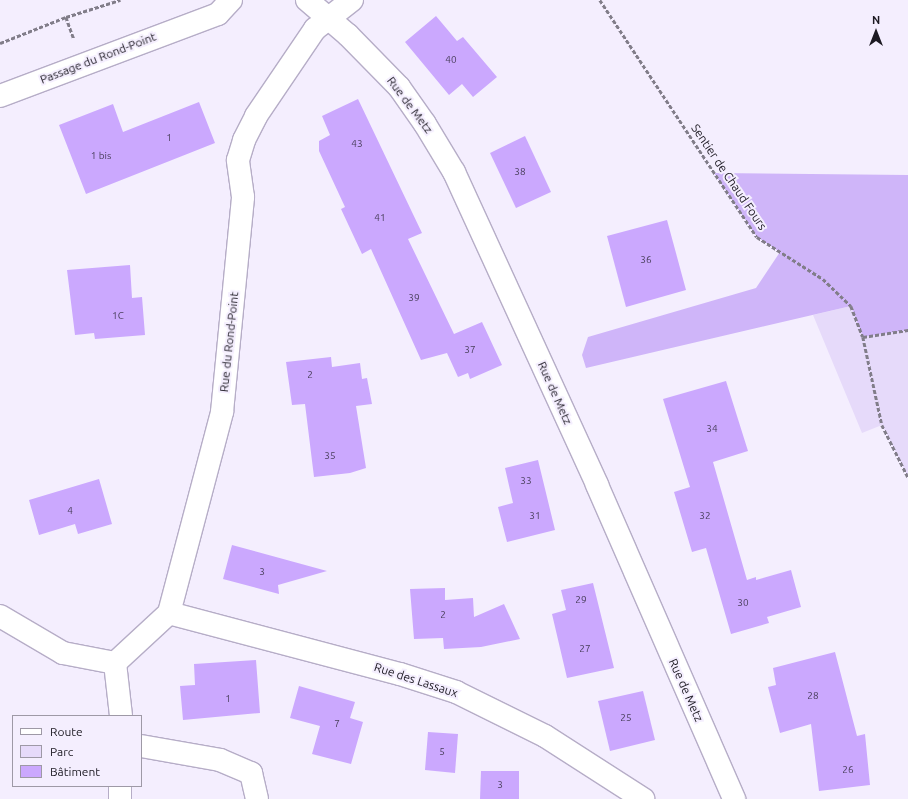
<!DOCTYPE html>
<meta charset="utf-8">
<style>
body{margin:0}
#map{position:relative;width:908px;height:799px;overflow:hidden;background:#f4eefe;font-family:Ubuntu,sans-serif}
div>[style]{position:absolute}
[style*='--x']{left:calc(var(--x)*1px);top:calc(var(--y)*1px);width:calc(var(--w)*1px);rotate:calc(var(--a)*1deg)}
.green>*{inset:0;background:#e6dafa}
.forest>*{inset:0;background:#cfb5f9}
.building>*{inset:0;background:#cba8fe}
.path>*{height:2.5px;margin-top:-1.25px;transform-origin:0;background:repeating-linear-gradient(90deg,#817d89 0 4px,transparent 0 6px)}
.roads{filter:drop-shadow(1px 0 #b6adc7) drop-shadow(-1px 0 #b6adc7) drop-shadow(0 1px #b6adc7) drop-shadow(0 -1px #b6adc7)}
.street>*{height:22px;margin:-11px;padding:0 11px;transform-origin:11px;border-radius:11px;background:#fff}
.secondary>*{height:22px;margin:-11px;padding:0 11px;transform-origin:11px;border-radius:11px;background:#fff}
span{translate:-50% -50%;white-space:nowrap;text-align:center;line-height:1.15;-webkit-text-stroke:4px #f4eefe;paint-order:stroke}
.number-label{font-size:10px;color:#483e5a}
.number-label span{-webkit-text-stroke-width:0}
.street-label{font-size:12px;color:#1d1a23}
.legend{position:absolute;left:12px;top:715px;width:130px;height:72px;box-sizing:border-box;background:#f4eefe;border:1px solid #9e99a6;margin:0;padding:5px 7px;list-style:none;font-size:12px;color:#1d1a23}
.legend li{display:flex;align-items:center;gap:8px;height:20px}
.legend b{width:20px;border:1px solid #9e99a6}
.north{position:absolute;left:856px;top:12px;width:40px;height:40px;-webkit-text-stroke:3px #f4eefe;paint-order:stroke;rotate:0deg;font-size:11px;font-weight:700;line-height:16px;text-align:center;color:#1d1a23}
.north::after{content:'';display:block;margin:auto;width:14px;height:18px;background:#1d1a23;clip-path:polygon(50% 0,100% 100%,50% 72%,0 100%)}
</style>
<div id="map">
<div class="green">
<div style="clip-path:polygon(851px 306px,864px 337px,908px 330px,908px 477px,882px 425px,862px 433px,813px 315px)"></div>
</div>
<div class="forest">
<div style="clip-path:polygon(714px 173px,908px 175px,908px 330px,863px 337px,851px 306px,586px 368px,582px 355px,588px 337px,756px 288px,780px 252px,757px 237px)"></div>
</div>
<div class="building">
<div style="clip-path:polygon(436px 16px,457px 41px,463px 37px,497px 77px,473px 97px,462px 84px,449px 95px,405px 42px)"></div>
<div style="clip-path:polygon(358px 99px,422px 233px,408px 239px,454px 334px,482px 322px,502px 365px,470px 379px,468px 373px,458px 377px,447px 353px,421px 360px,371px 249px,362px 254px,341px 209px,345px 207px,319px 151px,319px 141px,330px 135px,322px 116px)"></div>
<div style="clip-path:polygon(199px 102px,215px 143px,86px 194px,59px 125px,113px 104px,123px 132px)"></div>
<div style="clip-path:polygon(525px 136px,551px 192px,516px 208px,490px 153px)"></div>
<div style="clip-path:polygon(667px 220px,686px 290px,626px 307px,607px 236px)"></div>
<div style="clip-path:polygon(130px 265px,132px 298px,142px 297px,145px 335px,95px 339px,94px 333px,75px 335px,67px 270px)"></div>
<div style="clip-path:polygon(331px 357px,332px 367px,360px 363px,362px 379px,367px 378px,372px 404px,356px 406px,366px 468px,350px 473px,314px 477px,305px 404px,292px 405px,286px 362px)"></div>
<div style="clip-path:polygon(726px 381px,748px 451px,713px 462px,747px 580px,756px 577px,756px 580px,791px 570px,801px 607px,767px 617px,769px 623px,731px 634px,706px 548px,692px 552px,674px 492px,690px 487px,663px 399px)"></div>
<div style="clip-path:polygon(538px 460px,555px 530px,507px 542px,498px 507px,513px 503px,505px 468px)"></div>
<div style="clip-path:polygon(99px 479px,112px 524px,78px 534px,75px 524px,39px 535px,29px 500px)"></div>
<div style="clip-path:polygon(232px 545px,327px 571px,278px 585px,279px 594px,223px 579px)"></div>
<div style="clip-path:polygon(593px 583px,614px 668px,567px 678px,552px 614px,566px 610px,561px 590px)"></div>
<div style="clip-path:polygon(445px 588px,445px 600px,473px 598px,474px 617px,504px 604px,520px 639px,481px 647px,444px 649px,443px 638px,414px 639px,410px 589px)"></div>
<div style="clip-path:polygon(835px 652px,857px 736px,865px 734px,870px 785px,819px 791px,811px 724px,780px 733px,768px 687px,776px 685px,773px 668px)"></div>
<div style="clip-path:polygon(256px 660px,260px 713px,183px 720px,180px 686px,195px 685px,194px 664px)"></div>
<div style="clip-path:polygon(299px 686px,355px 702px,350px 718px,363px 722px,351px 764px,312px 754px,320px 726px,290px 718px)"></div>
<div style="clip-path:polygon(643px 691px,655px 740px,610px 751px,598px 701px)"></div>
<div style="clip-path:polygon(428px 732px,458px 734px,455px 773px,425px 770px)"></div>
<div style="clip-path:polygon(481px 771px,519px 771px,519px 799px,480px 799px)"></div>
</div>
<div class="path">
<div style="--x:600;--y:0;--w:284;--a:56.5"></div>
<div style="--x:757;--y:237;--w:78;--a:32.5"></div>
<div style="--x:823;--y:279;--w:39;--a:44"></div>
<div style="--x:851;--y:306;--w:33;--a:69"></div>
<div style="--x:863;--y:337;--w:90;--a:77.8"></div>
<div style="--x:882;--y:425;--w:58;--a:63.4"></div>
<div style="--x:66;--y:17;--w:57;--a:-17.5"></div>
<div style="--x:0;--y:43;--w:71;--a:-21.5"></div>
<div style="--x:66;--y:17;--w:23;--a:70"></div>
<div style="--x:863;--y:337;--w:46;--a:-8.8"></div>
</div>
<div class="roads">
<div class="street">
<div style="--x:0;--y:96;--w:233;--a:-20.6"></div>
<div style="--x:218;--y:14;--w:19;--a:-47"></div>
<div style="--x:169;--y:613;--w:239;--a:14.8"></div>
<div style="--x:400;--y:674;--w:59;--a:17.8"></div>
<div style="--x:456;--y:692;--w:99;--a:26.3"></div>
<div style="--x:545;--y:736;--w:117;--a:32.7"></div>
<div style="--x:0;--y:616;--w:73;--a:30.4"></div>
<div style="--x:63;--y:653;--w:53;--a:10.9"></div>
<div style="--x:115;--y:663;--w:74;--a:-42.8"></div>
<div style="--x:169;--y:613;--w:208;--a:-75.2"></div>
<div style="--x:222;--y:412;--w:216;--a:-84.4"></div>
<div style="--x:243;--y:197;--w:37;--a:-98"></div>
<div style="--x:238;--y:160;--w:21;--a:-73"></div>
<div style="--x:244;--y:140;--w:27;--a:-63"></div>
<div style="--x:256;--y:116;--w:105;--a:-55.9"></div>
<div style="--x:315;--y:29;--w:47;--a:-38.1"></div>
<div style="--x:115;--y:663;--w:53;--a:83.5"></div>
<div style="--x:141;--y:746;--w:80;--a:10"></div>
<div style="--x:220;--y:760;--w:34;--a:23"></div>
<div style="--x:251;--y:773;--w:27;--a:77"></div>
<div style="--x:120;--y:799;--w:13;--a:-90"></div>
</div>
<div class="secondary">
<div style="--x:307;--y:0;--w:54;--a:40.5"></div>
<div style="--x:348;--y:35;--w:73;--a:45.6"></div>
<div style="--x:399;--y:87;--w:45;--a:54.9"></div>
<div style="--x:425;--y:124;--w:56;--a:58.9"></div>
<div style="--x:454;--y:172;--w:344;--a:65.4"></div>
<div style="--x:597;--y:485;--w:343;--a:66.4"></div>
</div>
</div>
<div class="number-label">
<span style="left:451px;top:60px">40</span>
<span style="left:169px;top:138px">1</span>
<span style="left:357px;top:144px">43</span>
<span style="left:101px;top:156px">1 bis</span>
<span style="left:520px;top:172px">38</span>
<span style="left:380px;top:218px">41</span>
<span style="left:646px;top:260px">36</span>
<span style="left:414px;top:298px">39</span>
<span style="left:118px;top:316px">1C</span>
<span style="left:470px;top:350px">37</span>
<span style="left:310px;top:375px">2</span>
<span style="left:712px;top:429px">34</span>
<span style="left:330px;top:456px">35</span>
<span style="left:526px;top:481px">33</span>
<span style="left:70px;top:511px">4</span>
<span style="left:535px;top:516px">31</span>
<span style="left:705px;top:516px">32</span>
<span style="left:262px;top:572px">3</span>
<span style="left:581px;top:600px">29</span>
<span style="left:743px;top:603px">30</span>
<span style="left:443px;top:615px">2</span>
<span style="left:585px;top:649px">27</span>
<span style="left:813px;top:696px">28</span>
<span style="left:228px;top:699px">1</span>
<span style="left:626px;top:718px">25</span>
<span style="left:337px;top:724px">7</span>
<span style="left:442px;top:752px">5</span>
<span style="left:848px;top:770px">26</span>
<span style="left:500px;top:785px">3</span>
</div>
<div class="street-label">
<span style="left:98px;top:58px;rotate:-21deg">Passage du Rond-Point</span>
<span style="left:410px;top:105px;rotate:53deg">Rue de Metz</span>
<span style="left:729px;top:177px;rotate:56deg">Sentier de Chaud Fours</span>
<span style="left:229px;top:342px;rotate:-84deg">Rue du Rond-Point</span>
<span style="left:555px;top:393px;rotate:66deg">Rue de Metz</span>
<span style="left:416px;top:680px;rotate:18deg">Rue des Lassaux</span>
<span style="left:686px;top:690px;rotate:66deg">Rue de Metz</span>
</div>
<ul class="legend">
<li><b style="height:5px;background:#fff"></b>Route</li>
<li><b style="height:11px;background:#e6dafa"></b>Parc</li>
<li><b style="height:11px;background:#cba8fe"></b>Bâtiment</li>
</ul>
<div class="north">N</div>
</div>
